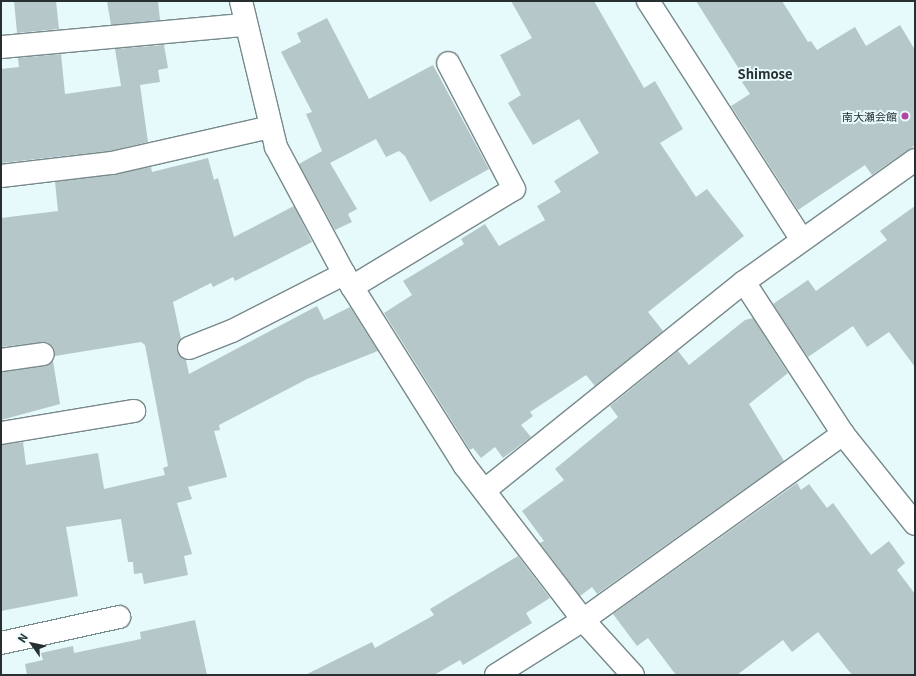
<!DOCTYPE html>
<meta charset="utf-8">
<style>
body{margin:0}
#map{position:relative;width:916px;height:676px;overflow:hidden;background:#e6f9fb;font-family:Georgia,"Noto Sans JP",serif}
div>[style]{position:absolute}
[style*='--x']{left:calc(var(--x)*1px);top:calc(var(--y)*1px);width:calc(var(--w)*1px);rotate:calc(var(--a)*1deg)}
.building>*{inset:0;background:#b5c7c9}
.roads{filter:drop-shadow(1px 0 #78898b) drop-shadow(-1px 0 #78898b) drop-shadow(0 1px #78898b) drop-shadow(0 -1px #78898b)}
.street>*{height:22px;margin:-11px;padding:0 11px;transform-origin:11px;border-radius:11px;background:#fff}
.dots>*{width:11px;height:11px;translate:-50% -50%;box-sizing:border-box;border:2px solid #e6f9fb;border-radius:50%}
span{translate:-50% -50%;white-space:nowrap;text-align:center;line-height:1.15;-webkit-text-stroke:4px #e6f9fb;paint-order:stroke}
.poi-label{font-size:11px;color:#282f30}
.right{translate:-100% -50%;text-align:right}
.quarter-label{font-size:13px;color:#282f30;font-weight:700}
.frame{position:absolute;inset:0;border:2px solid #282f30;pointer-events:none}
.north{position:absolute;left:12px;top:624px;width:40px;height:40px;-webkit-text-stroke:3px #e6f9fb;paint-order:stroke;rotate:303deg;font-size:11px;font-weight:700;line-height:16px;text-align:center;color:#282f30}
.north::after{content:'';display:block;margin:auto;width:14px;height:18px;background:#282f30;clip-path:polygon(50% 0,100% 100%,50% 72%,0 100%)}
</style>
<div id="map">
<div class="building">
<div style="clip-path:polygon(14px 1px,56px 1px,59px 29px,17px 33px)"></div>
<div style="clip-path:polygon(107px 1px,158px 1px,160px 20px,111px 25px)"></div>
<div style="clip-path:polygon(511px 1px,594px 1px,644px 88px,655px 81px,683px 129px,660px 143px,696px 197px,707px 189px,744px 236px,648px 312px,663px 331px,595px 386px,586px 375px,530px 412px,533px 416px,521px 425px,531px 437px,503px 458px,495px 447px,481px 458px,473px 448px,470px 450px,384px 313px,412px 295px,403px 281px,464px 244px,461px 239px,485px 224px,499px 246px,545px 220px,537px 206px,561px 192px,554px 181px,599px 153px,579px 119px,533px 145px,508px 103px,521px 95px,500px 55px,532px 38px)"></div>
<div style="clip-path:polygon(696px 1px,782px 1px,808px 42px,811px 41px,817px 50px,855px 27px,866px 46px,900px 25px,915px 50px,915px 145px,872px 175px,865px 165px,798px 210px,731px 106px,750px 94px,742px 82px,746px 80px)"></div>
<div style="clip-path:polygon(327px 18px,369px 99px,433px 65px,489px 169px,430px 202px,405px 156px,399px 151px,386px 157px,376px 139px,330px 163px,357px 209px,348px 214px,352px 222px,335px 230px,299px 164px,322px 151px,306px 114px,312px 112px,281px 52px,301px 42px,297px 33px)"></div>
<div style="clip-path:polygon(164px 45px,168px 68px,158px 70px,160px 82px,140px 85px,148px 142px,110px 151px,1px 163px,1px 69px,19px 67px,18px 58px,61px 54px,65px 94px,121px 86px,115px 49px)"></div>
<div style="clip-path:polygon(208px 158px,214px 180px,218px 178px,234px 237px,294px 206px,312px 242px,235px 281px,233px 277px,213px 287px,211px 283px,173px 302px,181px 339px,177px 352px,186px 360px,189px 374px,317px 306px,324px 320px,350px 307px,378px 351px,307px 379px,219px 425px,220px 430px,214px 431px,227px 477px,188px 487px,192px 499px,177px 503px,192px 554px,184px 556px,188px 575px,144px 584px,142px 573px,134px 574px,133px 562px,128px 562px,121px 519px,66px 527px,78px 596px,1px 611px,1px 445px,23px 442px,26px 465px,98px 453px,104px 489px,165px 475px,163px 468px,168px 466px,145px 345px,141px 342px,55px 356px,53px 347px,47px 342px,1px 347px,1px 218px,58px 211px,55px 182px,151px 167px,152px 172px)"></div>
<div style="clip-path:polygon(915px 206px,915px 367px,889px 332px,867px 347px,853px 326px,808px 357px,773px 304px,808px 280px,816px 291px,887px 240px,880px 231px)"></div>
<div style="clip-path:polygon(753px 318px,788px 373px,749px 404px,784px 461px,597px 594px,592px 587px,580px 596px,540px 543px,544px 541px,522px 511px,564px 480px,555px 469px,618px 417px,610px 406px,678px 351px,689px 365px,745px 320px)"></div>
<div style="clip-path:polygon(53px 361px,60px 404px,1px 420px,1px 372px,45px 366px)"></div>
<div style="clip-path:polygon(797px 483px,801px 490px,809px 484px,827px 508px,833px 503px,871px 555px,889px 541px,905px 563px,897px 570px,915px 594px,915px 675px,852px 675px,818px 632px,792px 652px,783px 640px,737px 675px,676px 675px,648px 638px,637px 646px,613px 614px)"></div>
<div style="clip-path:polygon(518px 556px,550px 598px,526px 613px,532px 623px,463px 665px,460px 660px,434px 675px,305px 675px,372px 642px,375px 648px,434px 615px,430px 609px)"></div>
<div style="clip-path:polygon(195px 620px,207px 675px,27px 675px,25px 664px,43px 660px,41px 653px,73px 646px,74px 653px,141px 639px,140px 632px)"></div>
</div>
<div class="roads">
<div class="street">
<div style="--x:241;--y:1;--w:150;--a:76.5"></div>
<div style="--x:276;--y:147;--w:144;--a:61.8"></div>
<div style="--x:344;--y:274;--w:227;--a:57.8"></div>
<div style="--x:465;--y:466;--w:194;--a:52.5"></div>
<div style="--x:583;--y:620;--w:74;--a:47.7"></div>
<div style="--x:648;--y:1;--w:284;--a:57.2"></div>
<div style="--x:1;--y:47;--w:245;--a:-5.2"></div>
<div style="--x:1;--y:176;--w:112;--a:-6.7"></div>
<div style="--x:112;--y:163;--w:163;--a:-12.8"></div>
<div style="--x:744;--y:282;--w:181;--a:56.9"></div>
<div style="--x:843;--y:434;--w:115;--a:51.3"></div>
<div style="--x:352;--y:287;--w:189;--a:-31.2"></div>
<div style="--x:514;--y:189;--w:142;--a:-117.6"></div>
<div style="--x:189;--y:348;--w:46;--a:-21.6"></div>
<div style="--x:232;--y:331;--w:126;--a:-27"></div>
<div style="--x:1;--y:360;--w:42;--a:-8.1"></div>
<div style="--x:1;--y:433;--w:135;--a:-9.4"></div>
<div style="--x:485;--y:490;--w:332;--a:-38.8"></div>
<div style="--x:744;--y:282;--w:210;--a:-35.5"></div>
<div style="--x:1;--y:643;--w:121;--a:-12.4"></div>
<div style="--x:496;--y:675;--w:103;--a:-32.3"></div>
<div style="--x:583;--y:620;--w:320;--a:-35.6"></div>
</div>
</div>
<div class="dots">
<div style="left:905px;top:116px;background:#b444a1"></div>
</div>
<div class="poi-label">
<span class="right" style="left:897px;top:116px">南大瀬会館</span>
</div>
<div class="quarter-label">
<span style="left:765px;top:74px">Shimose</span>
</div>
<div class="frame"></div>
<div class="north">N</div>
</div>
